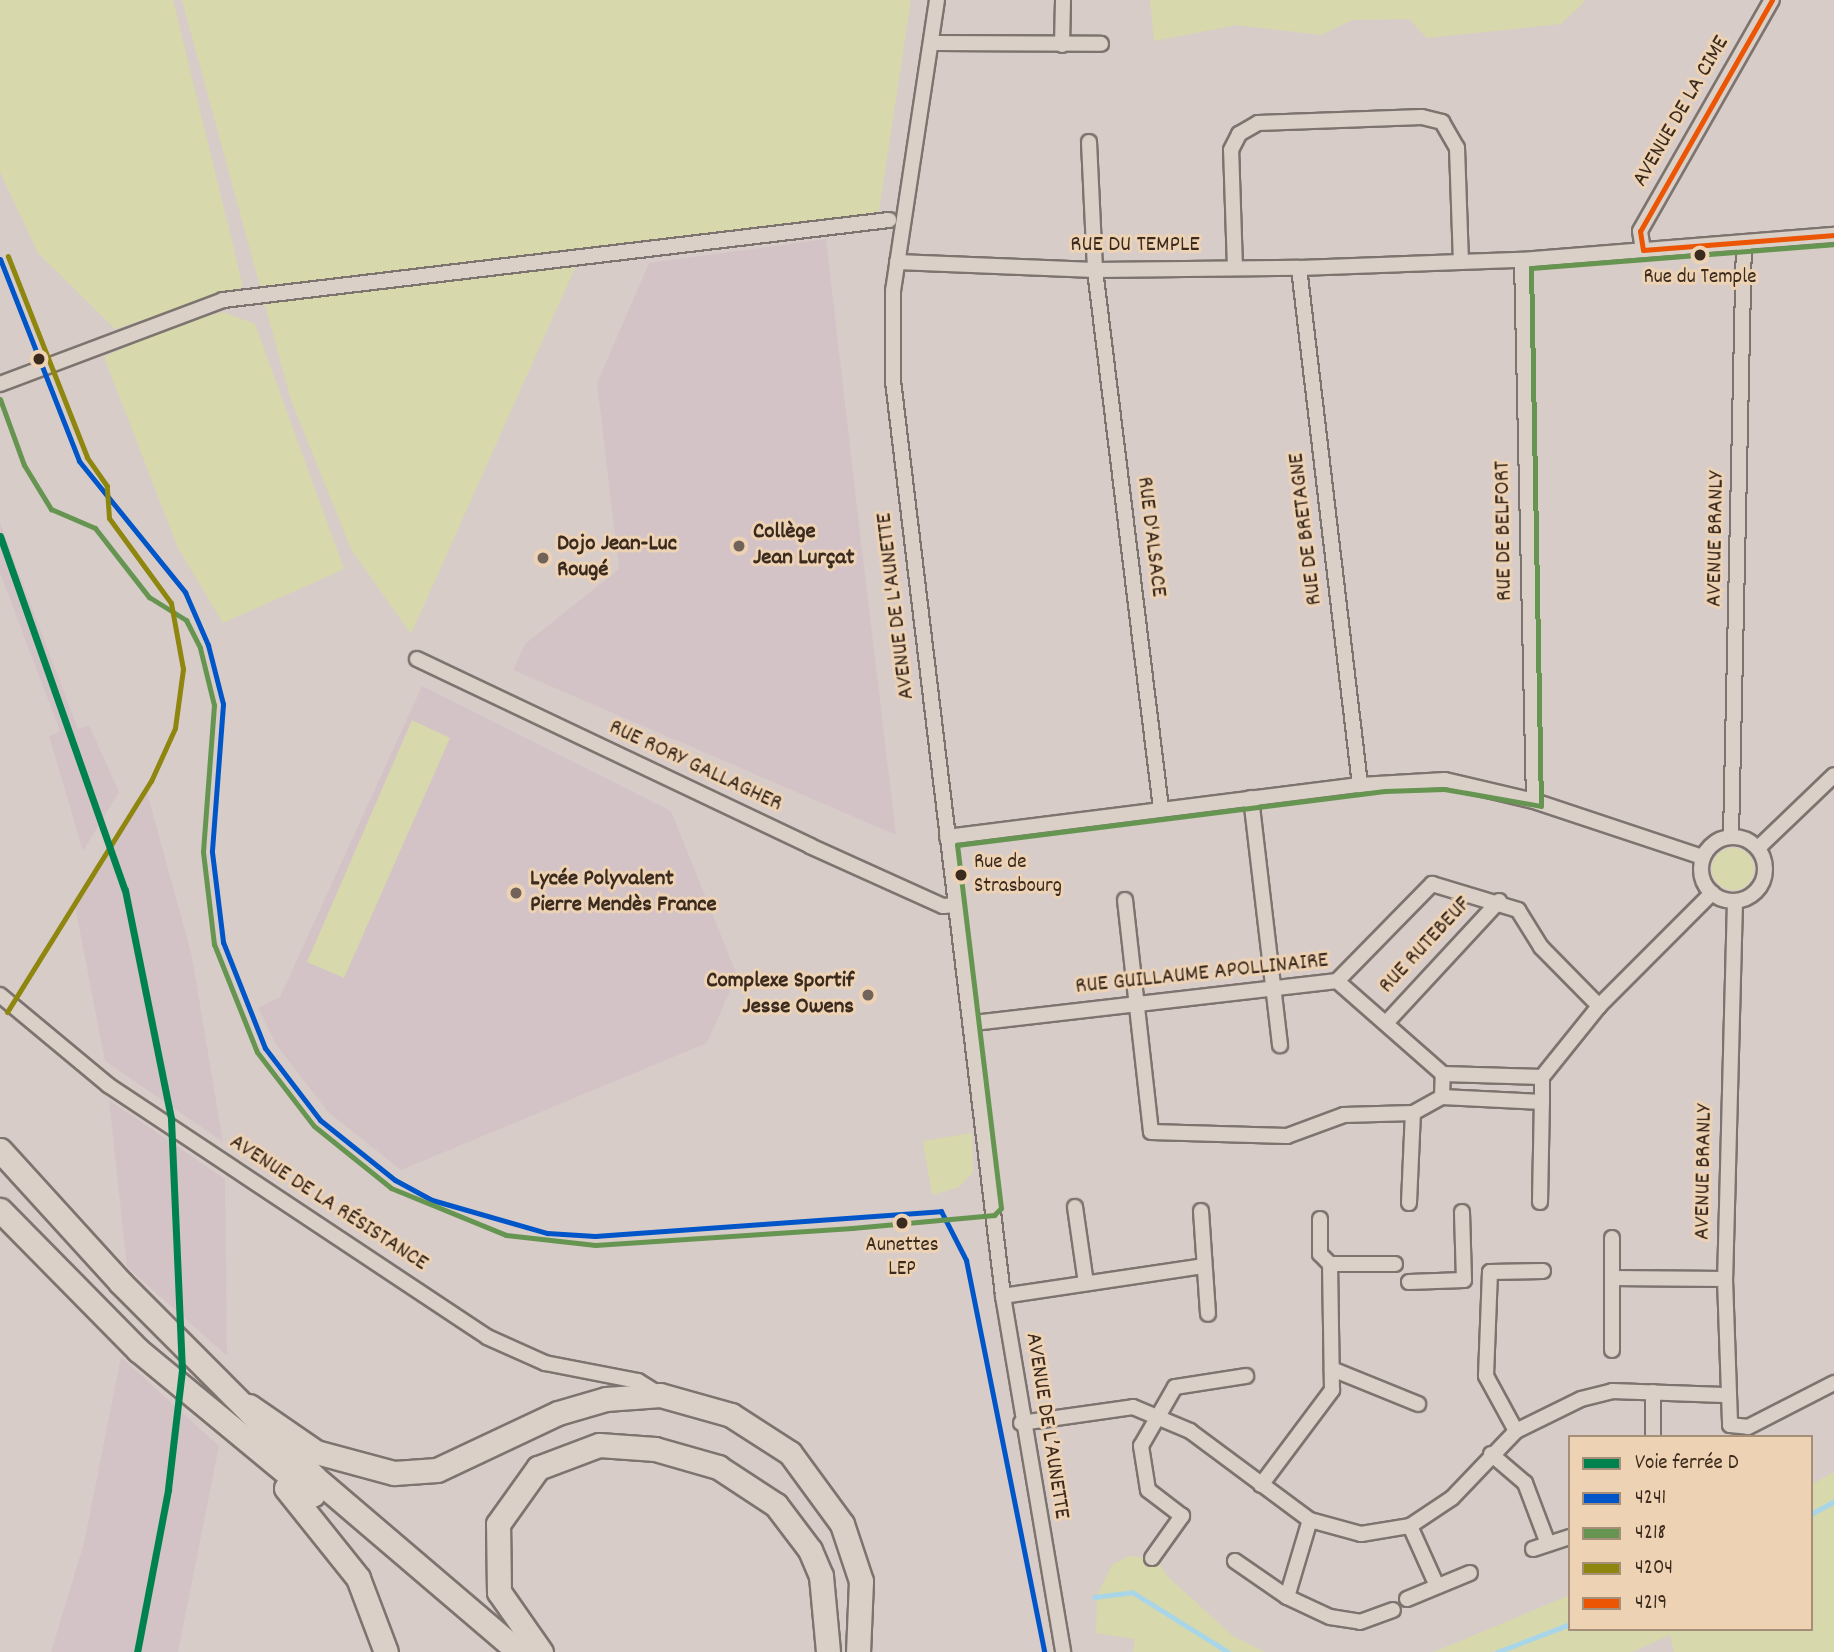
<!DOCTYPE html>
<meta charset="utf-8">
<style>
body{margin:0}
#map{position:relative;width:1834px;height:1652px;overflow:hidden;background:#d8ccc8;font-family:Dekko,sans-serif}
div>[style]{position:absolute}
[style*='--x']{left:calc(var(--x)*1px);top:calc(var(--y)*1px);width:calc(var(--w)*1px);rotate:calc(var(--a)*1deg)}
.built>*{inset:0;background:#d3c3c7}
.green>*{inset:0;background:#d7d8ab}
.round{border-radius:50%}
.stream>*{height:5px;margin:-2.5px;padding:0 2.5px;transform-origin:2.5px;border-radius:2.5px;background:#a8d6e8}
.roads{filter:drop-shadow(2px 0 #7d746f) drop-shadow(-2px 0 #7d746f) drop-shadow(0 2px #7d746f) drop-shadow(0 -2px #7d746f)}
.minor>*{height:14px;margin:-7px;padding:0 7px;transform-origin:7px;border-radius:7px;background:#dad0c7}
.minor>.ring{margin:-7px;padding:0;box-sizing:content-box;background:none;border:14px solid #dad0c7;border-radius:50%}
.primary>*{height:23px;margin:-11.5px;padding:0 11.5px;transform-origin:11.5px;border-radius:11.5px;background:#dad0c7}
.bus-1>*{height:5px;margin:-2.5px;padding:0 2.5px;transform-origin:2.5px;border-radius:2.5px;background:#0055c8}
.bus-2>*{height:5px;margin:-2.5px;padding:0 2.5px;transform-origin:2.5px;border-radius:2.5px;background:#669551}
.bus-3>*{height:5px;margin:-2.5px;padding:0 2.5px;transform-origin:2.5px;border-radius:2.5px;background:#8e860e}
.bus-4>*{height:5px;margin:-2.5px;padding:0 2.5px;transform-origin:2.5px;border-radius:2.5px;background:#eb5503}
.rail-1>*{height:7px;margin:-3.5px;padding:0 3.5px;transform-origin:3.5px;border-radius:3.5px;background:#00824e}
.dots>*{width:19px;height:19px;translate:-50% -50%;box-sizing:border-box;border:4px solid #edd2b4;border-radius:50%}
span{translate:-50% -50%;white-space:nowrap;text-align:center;line-height:1.15;-webkit-text-stroke:6px #edd2b4;paint-order:stroke}
.bus-label{font-size:21px;color:#3b2a1e}
.left{translate:0 -50%;text-align:left}
.street-label{font-size:23px;color:#3b2a1e}
.poi-label{font-size:23px;color:#3b2a1e;font-weight:700}
.right{translate:-100% -50%;text-align:right}
.legend{position:absolute;left:1568px;top:1435px;width:245px;height:196px;box-sizing:border-box;background:#edd2b4;border:2px solid #a68f78;margin:0;padding:9px 12px;list-style:none;font-size:21px;color:#3b2a1e}
.legend li{display:flex;align-items:center;gap:14px;height:35px}
.legend b{width:35px;border:2px solid #a68f78}
</style>
<div id="map">
<div class="built">
<div style="clip-path:polygon(826px 239px,857px 507px,896px 835px,513px 670px,525px 644px,619px 569px,597px 383px,649px 263px)"></div>
<div style="clip-path:polygon(0 523px,78px 729px,89px 725px,119px 792px,83px 851px,49px 736px,60px 731px,0 573px)"></div>
<div style="clip-path:polygon(422px 686px,671px 811px,737px 975px,707px 1043px,401px 1170px,328px 1112px,275px 1043px,258px 1008px,280px 997px)"></div>
<div style="clip-path:polygon(147px 792px,192px 956px,223px 1142px,105px 1061px,75px 906px)"></div>
<div style="clip-path:polygon(109px 1100px,225px 1179px,227px 1356px,127px 1267px)"></div>
<div style="clip-path:polygon(121px 1357px,219px 1446px,178px 1652px,51px 1652px,84px 1543px)"></div>
</div>
<div class="green">
<div style="clip-path:polygon(0 0,173px 0,243px 287px,115px 329px,38px 253px,0 172px)"></div>
<div style="clip-path:polygon(182px 0,911px 0,878px 217px,579px 259px,411px 634px,351px 549px,291px 400px)"></div>
<div style="clip-path:polygon(1150px 0,1586px 0,1561px 24px,1427px 38px,1409px 19px,1352px 20px,1321px 35px,1237px 25px,1154px 41px)"></div>
<div style="clip-path:polygon(223px 312px,255px 324px,344px 569px,223px 623px,178px 548px,104px 357px,172px 326px)"></div>
<div style="clip-path:polygon(412px 720px,450px 738px,344px 978px,307px 962px)"></div>
<div class="round" style="left:1712px;top:848px;width:42px;height:42px"></div>
<div style="clip-path:polygon(972px 1133px,973px 1172px,959px 1187px,932px 1195px,923px 1141px)"></div>
<div style="clip-path:polygon(1834px 1472px,1834px 1652px,1674px 1652px,1670px 1635px,1632px 1652px,1434px 1652px,1570px 1595px,1570px 1629px,1811px 1629px,1811px 1485px)"></div>
<div style="clip-path:polygon(1129px 1556px,1156px 1559px,1167px 1576px,1233px 1636px,1265px 1652px,1133px 1652px,1135px 1639px,1096px 1633px,1097px 1596px,1112px 1565px)"></div>
</div>
<div class="stream">
<div style="--x:1811;--y:1514;--w:26;--a:-29"></div>
<div style="--x:1094;--y:1597;--w:38;--a:-7"></div>
<div style="--x:1132;--y:1592;--w:113;--a:32"></div>
<div style="--x:1497;--y:1652;--w:78;--a:-21"></div>
</div>
<div class="roads">
<div class="minor">
<div style="--x:937;--y:0;--w:293;--a:98.6"></div>
<div style="--x:893;--y:290;--w:91;--a:90"></div>
<div style="--x:893;--y:381;--w:922;--a:83.14"></div>
<div style="--x:1003;--y:1296;--w:361;--a:80.4"></div>
<div style="--x:935;--y:43;--w:166;--a:0.3"></div>
<div style="--x:1062;--y:45;--w:45;--a:-88.7"></div>
<div style="--x:1089;--y:142;--w:128;--a:87.3"></div>
<div style="--x:1095;--y:270;--w:542;--a:83.01"></div>
<div style="--x:1643;--y:250;--w:19;--a:-99"></div>
<div style="--x:1640;--y:231;--w:266;--a:-60.3"></div>
<div style="--x:1522;--y:260;--w:541;--a:88.73"></div>
<div style="--x:897;--y:262;--w:198;--a:2.3"></div>
<div style="--x:1095;--y:270;--w:204;--a:-0.6"></div>
<div style="--x:1299;--y:268;--w:223;--a:-2.1"></div>
<div style="--x:1522;--y:260;--w:313;--a:-4.6"></div>
<div style="--x:1235;--y:268;--w:118;--a:-91.9"></div>
<div style="--x:1231;--y:150;--w:18;--a:-63"></div>
<div style="--x:1239;--y:134;--w:22;--a:-30"></div>
<div style="--x:1258;--y:123;--w:164;--a:-2.1"></div>
<div style="--x:1422;--y:117;--w:21;--a:14"></div>
<div style="--x:1442;--y:122;--w:30;--a:60"></div>
<div style="--x:1457;--y:148;--w:114;--a:88"></div>
<div style="--x:1299;--y:268;--w:521;--a:83.27"></div>
<div style="--x:0;--y:384;--w:238;--a:-20.6"></div>
<div style="--x:223;--y:300;--w:671;--a:-6.85"></div>
<div style="--x:417;--y:659;--w:435;--a:25.4"></div>
<div style="--x:810;--y:846;--w:146;--a:24.3"></div>
<div style="--x:943;--y:906;--w:14;--a:-4"></div>
<div style="--x:1251;--y:798;--w:249;--a:83.3"></div>
<div style="--x:1731;--y:836;--w:594;--a:-88.75"></div>
<div class="ring" style="left:1701px;top:837px;width:50px;height:50px"></div>
<div style="--x:947;--y:837;--w:416;--a:-7.2"></div>
<div style="--x:1360;--y:785;--w:85;--a:-3.4"></div>
<div style="--x:1445;--y:780;--w:91;--a:13.3"></div>
<div style="--x:1534;--y:801;--w:177;--a:18.4"></div>
<div style="--x:1758;--y:848;--w:105;--a:-43.8"></div>
<div style="--x:1125;--y:900;--w:233;--a:83.6"></div>
<div style="--x:1151;--y:1132;--w:136;--a:1.7"></div>
<div style="--x:1287;--y:1136;--w:61;--a:-20.2"></div>
<div style="--x:1344;--y:1115;--w:69;--a:-1.7"></div>
<div style="--x:1735;--y:901;--w:378;--a:91.5"></div>
<div style="--x:1725;--y:1279;--w:146;--a:88"></div>
<div style="--x:1730;--y:1425;--w:18;--a:6"></div>
<div style="--x:1748;--y:1427;--w:97;--a:-27.1"></div>
<div style="--x:1337;--y:981;--w:136;--a:-45.6"></div>
<div style="--x:1432;--y:884;--w:90;--a:16.8"></div>
<div style="--x:1518;--y:910;--w:44;--a:58.1"></div>
<div style="--x:1541;--y:947;--w:83;--a:45.5"></div>
<div style="--x:0;--y:995;--w:141;--a:39.8"></div>
<div style="--x:108;--y:1085;--w:455;--a:33.6"></div>
<div style="--x:487;--y:1337;--w:64;--a:24.1"></div>
<div style="--x:545;--y:1363;--w:95;--a:11"></div>
<div style="--x:638;--y:1381;--w:25;--a:32"></div>
<div style="--x:1387;--y:1022;--w:165;--a:-47.2"></div>
<div style="--x:974;--y:1023;--w:365;--a:-6.6"></div>
<div style="--x:1337;--y:981;--w:141;--a:41.3"></div>
<div style="--x:1443;--y:1074;--w:99;--a:1.7"></div>
<div style="--x:1542;--y:1077;--w:25;--a:90"></div>
<div style="--x:1542;--y:1102;--w:100;--a:-177.1"></div>
<div style="--x:1442;--y:1097;--w:23;--a:-88"></div>
<div style="--x:1542;--y:1077;--w:91;--a:-51.2"></div>
<div style="--x:1599;--y:1006;--w:160;--a:-45"></div>
<div style="--x:1540;--y:1202;--w:100;--a:-88.9"></div>
<div style="--x:1409;--y:1203;--w:90;--a:-87.5"></div>
<div style="--x:1413;--y:1113;--w:33;--a:-29"></div>
<div style="--x:1075;--y:1207;--w:77;--a:81.8"></div>
<div style="--x:1201;--y:1211;--w:103;--a:86.1"></div>
<div style="--x:1330;--y:1264;--w:65;--a:0"></div>
<div style="--x:1612;--y:1278;--w:113;--a:0.5"></div>
<div style="--x:1409;--y:1282;--w:55;--a:-2.1"></div>
<div style="--x:1464;--y:1280;--w:68;--a:-91.7"></div>
<div style="--x:1003;--y:1296;--w:202;--a:-8.5"></div>
<div style="--x:1612;--y:1350;--w:112;--a:-90"></div>
<div style="--x:1332;--y:1369;--w:93;--a:22.1"></div>
<div style="--x:1653;--y:1392;--w:45;--a:90"></div>
<div style="--x:1021;--y:1423;--w:113;--a:-8.1"></div>
<div style="--x:1133;--y:1407;--w:62;--a:22.8"></div>
<div style="--x:1190;--y:1431;--w:149;--a:36.6"></div>
<div style="--x:1310;--y:1520;--w:53;--a:15.4"></div>
<div style="--x:1361;--y:1534;--w:50;--a:-9.3"></div>
<div style="--x:1410;--y:1526;--w:50;--a:-33.7"></div>
<div style="--x:1452;--y:1498;--w:93;--a:-46.3"></div>
<div style="--x:1516;--y:1431;--w:72;--a:-26.2"></div>
<div style="--x:1581;--y:1399;--w:32;--a:-14"></div>
<div style="--x:1612;--y:1391;--w:112;--a:2"></div>
<div style="--x:1516;--y:1431;--w:63;--a:-118.6"></div>
<div style="--x:1486;--y:1376;--w:104;--a:-87.8"></div>
<div style="--x:1490;--y:1272;--w:53;--a:-1.1"></div>
<div style="--x:1491;--y:1454;--w:45;--a:40.5"></div>
<div style="--x:1525;--y:1483;--w:65;--a:69.3"></div>
<div style="--x:1261;--y:1485;--w:119;--a:-53.2"></div>
<div style="--x:1332;--y:1390;--w:126;--a:-90.9"></div>
<div style="--x:1330;--y:1264;--w:14;--a:-135"></div>
<div style="--x:1320;--y:1254;--w:35;--a:-90"></div>
<div style="--x:1410;--y:1526;--w:66;--a:65.8"></div>
<div style="--x:1533;--y:1549;--w:39;--a:-18"></div>
<div style="--x:1152;--y:1558;--w:52;--a:-54.5"></div>
<div style="--x:1182;--y:1516;--w:43;--a:-142.6"></div>
<div style="--x:1148;--y:1490;--w:45;--a:-99"></div>
<div style="--x:1141;--y:1446;--w:68;--a:-60"></div>
<div style="--x:1175;--y:1387;--w:72;--a:-8.8"></div>
<div style="--x:1235;--y:1561;--w:63;--a:34.7"></div>
<div style="--x:1287;--y:1597;--w:47;--a:24.9"></div>
<div style="--x:1330;--y:1617;--w:30;--a:9"></div>
<div style="--x:1360;--y:1622;--w:35;--a:-20"></div>
<div style="--x:1287;--y:1597;--w:80;--a:-73.4"></div>
<div style="--x:1407;--y:1599;--w:68;--a:-22.4"></div>
</div>
<div class="primary">
<div style="--x:0;--y:1150;--w:180;--a:47.7"></div>
<div style="--x:121;--y:1283;--w:274;--a:45.1"></div>
<div style="--x:314;--y:1477;--w:270;--a:40.5"></div>
<div style="--x:0;--y:1210;--w:197;--a:45.4"></div>
<div style="--x:138;--y:1350;--w:227;--a:39.6"></div>
<div style="--x:249;--y:1406;--w:81;--a:34.5"></div>
<div style="--x:316;--y:1452;--w:81;--a:15.1"></div>
<div style="--x:394;--y:1473;--w:43;--a:-4"></div>
<div style="--x:437;--y:1470;--w:134;--a:-25.2"></div>
<div style="--x:558;--y:1413;--w:50;--a:-16.3"></div>
<div style="--x:606;--y:1399;--w:54;--a:-4.2"></div>
<div style="--x:660;--y:1395;--w:74;--a:15.7"></div>
<div style="--x:731;--y:1415;--w:70;--a:32.8"></div>
<div style="--x:790;--y:1453;--w:88;--a:53.8"></div>
<div style="--x:842;--y:1524;--w:60;--a:71.6"></div>
<div style="--x:861;--y:1581;--w:71;--a:92.4"></div>
<div style="--x:286;--y:1488;--w:115;--a:51.3"></div>
<div style="--x:358;--y:1578;--w:79;--a:69.3"></div>
<div style="--x:541;--y:1652;--w:73;--a:-125"></div>
<div style="--x:499;--y:1592;--w:68;--a:-90.8"></div>
<div style="--x:498;--y:1524;--w:69;--a:-54.5"></div>
<div style="--x:538;--y:1468;--w:65;--a:-20.7"></div>
<div style="--x:599;--y:1445;--w:56;--a:4.1"></div>
<div style="--x:655;--y:1449;--w:66;--a:15.9"></div>
<div style="--x:718;--y:1467;--w:69;--a:33.2"></div>
<div style="--x:776;--y:1505;--w:56;--a:52.9"></div>
<div style="--x:810;--y:1550;--w:28;--a:67"></div>
<div style="--x:821;--y:1576;--w:76;--a:84.7"></div>
</div>
</div>
<div class="bus-1">
<div style="--x:0;--y:259;--w:217;--a:68.6"></div>
<div style="--x:79;--y:461;--w:169;--a:51"></div>
<div style="--x:185;--y:592;--w:58;--a:66.5"></div>
<div style="--x:208;--y:645;--w:61;--a:75.7"></div>
<div style="--x:223;--y:704;--w:148;--a:94.3"></div>
<div style="--x:212;--y:852;--w:91;--a:83"></div>
<div style="--x:223;--y:942;--w:114;--a:68.4"></div>
<div style="--x:265;--y:1048;--w:91;--a:52.6"></div>
<div style="--x:320;--y:1120;--w:96;--a:38.7"></div>
<div style="--x:395;--y:1180;--w:42;--a:28.4"></div>
<div style="--x:432;--y:1200;--w:120;--a:16"></div>
<div style="--x:547;--y:1233;--w:48;--a:3.6"></div>
<div style="--x:595;--y:1236;--w:347;--a:-4.1"></div>
<div style="--x:941;--y:1211;--w:55;--a:63"></div>
<div style="--x:966;--y:1260;--w:400;--a:78.7"></div>
</div>
<div class="bus-2">
<div style="--x:0;--y:399;--w:70;--a:70"></div>
<div style="--x:24;--y:465;--w:52;--a:58.5"></div>
<div style="--x:51;--y:509;--w:48;--a:23.4"></div>
<div style="--x:95;--y:528;--w:88;--a:52"></div>
<div style="--x:149;--y:597;--w:44;--a:31.9"></div>
<div style="--x:186;--y:620;--w:31;--a:63"></div>
<div style="--x:200;--y:648;--w:59;--a:76.2"></div>
<div style="--x:214;--y:705;--w:147;--a:94.3"></div>
<div style="--x:203;--y:852;--w:93;--a:83.2"></div>
<div style="--x:214;--y:944;--w:116;--a:68.3"></div>
<div style="--x:257;--y:1052;--w:93;--a:52.4"></div>
<div style="--x:314;--y:1126;--w:99;--a:38.8"></div>
<div style="--x:391;--y:1188;--w:124;--a:22.2"></div>
<div style="--x:506;--y:1235;--w:90;--a:6.4"></div>
<div style="--x:595;--y:1245;--w:258;--a:-3.8"></div>
<div style="--x:852;--y:1228;--w:143;--a:-5.2"></div>
<div style="--x:994;--y:1215;--w:10;--a:-45"></div>
<div style="--x:1001;--y:1208;--w:366;--a:-96.9"></div>
<div style="--x:957;--y:845;--w:431;--a:-7.2"></div>
<div style="--x:1385;--y:791;--w:59;--a:-1.9"></div>
<div style="--x:1444;--y:789;--w:98;--a:9.9"></div>
<div style="--x:1541;--y:806;--w:538;--a:-91.06"></div>
<div style="--x:1531;--y:268;--w:304;--a:-4.5"></div>
</div>
<div class="bus-3">
<div style="--x:7;--y:1012;--w:272;--a:-58.1"></div>
<div style="--x:151;--y:781;--w:58;--a:-65.6"></div>
<div style="--x:175;--y:728;--w:60;--a:-82.3"></div>
<div style="--x:183;--y:669;--w:67;--a:-100.3"></div>
<div style="--x:171;--y:603;--w:105;--a:-126.1"></div>
<div style="--x:109;--y:518;--w:32;--a:-94"></div>
<div style="--x:107;--y:486;--w:35;--a:-125"></div>
<div style="--x:87;--y:457;--w:216;--a:-111.5"></div>
</div>
<div class="bus-4">
<div style="--x:1772;--y:0;--w:266;--a:119.7"></div>
<div style="--x:1640;--y:231;--w:19;--a:81"></div>
<div style="--x:1643;--y:250;--w:192;--a:-4.5"></div>
</div>
<div class="rail-1">
<div style="--x:0;--y:536;--w:375;--a:70.6"></div>
<div style="--x:125;--y:890;--w:234;--a:78.6"></div>
<div style="--x:171;--y:1119;--w:251;--a:87.5"></div>
<div style="--x:182;--y:1370;--w:121;--a:96.7"></div>
<div style="--x:168;--y:1490;--w:165;--a:100.8"></div>
</div>
<div class="dots">
<div style="left:1700px;top:255px;background:#3b2a1e"></div>
<div style="left:39px;top:359px;background:#3b2a1e"></div>
<div style="left:739px;top:546px;background:#72635a"></div>
<div style="left:543px;top:558px;background:#72635a"></div>
<div style="left:961px;top:875px;background:#3b2a1e"></div>
<div style="left:516px;top:893px;background:#72635a"></div>
<div style="left:868px;top:995px;background:#72635a"></div>
<div style="left:902px;top:1223px;background:#3b2a1e"></div>
</div>
<div class="bus-label">
<span style="left:1700px;top:278px">Rue du Temple</span>
<span class="left" style="left:974px;top:875px">Rue de<br>Strasbourg</span>
<span style="left:902px;top:1258px">Aunettes<br>LEP</span>
</div>
<div class="street-label">
<span style="left:1682px;top:112px;rotate:-60deg">AVENUE DE LA CIME</span>
<span style="left:1135px;top:246px">RUE DU TEMPLE</span>
<span style="left:1307px;top:529px;rotate:-97deg">RUE DE BRETAGNE</span>
<span style="left:1505px;top:531px;rotate:-91deg">RUE DE BELFORT</span>
<span style="left:1150px;top:537px;rotate:83deg">RUE D'ALSACE</span>
<span style="left:1717px;top:539px;rotate:-89deg">AVENUE BRANLY</span>
<span style="left:897px;top:606px;rotate:-97deg">AVENUE DE L'AUNETTE</span>
<span style="left:695px;top:767px;rotate:25deg">RUE RORY GALLAGHER</span>
<span style="left:1426px;top:946px;rotate:-47deg">RUE RUTEBEUF</span>
<span style="left:1202px;top:975px;rotate:-6deg">RUE GUILLAUME APOLLINAIRE</span>
<span style="left:1705px;top:1172px;rotate:-89deg">AVENUE BRANLY</span>
<span style="left:328px;top:1204px;rotate:33deg">AVENUE DE LA RÉSISTANCE</span>
<span style="left:1046px;top:1426px;rotate:81deg">AVENUE DE L’AUNETTE</span>
</div>
<div class="poi-label">
<span class="left" style="left:753px;top:546px">Collège<br>Jean Lurçat</span>
<span class="left" style="left:557px;top:558px">Dojo Jean-Luc<br>Rougé</span>
<span class="left" style="left:530px;top:893px">Lycée Polyvalent<br>Pierre Mendès France</span>
<span class="right" style="left:854px;top:995px">Complexe Sportif<br>Jesse Owens</span>
</div>
<ul class="legend">
<li><b style="height:9px;background:#00824e"></b>Voie ferrée D</li>
<li><b style="height:9px;background:#0055c8"></b>4241</li>
<li><b style="height:9px;background:#669551"></b>4218</li>
<li><b style="height:9px;background:#8e860e"></b>4204</li>
<li><b style="height:9px;background:#eb5503"></b>4219</li>
</ul>
</div>
